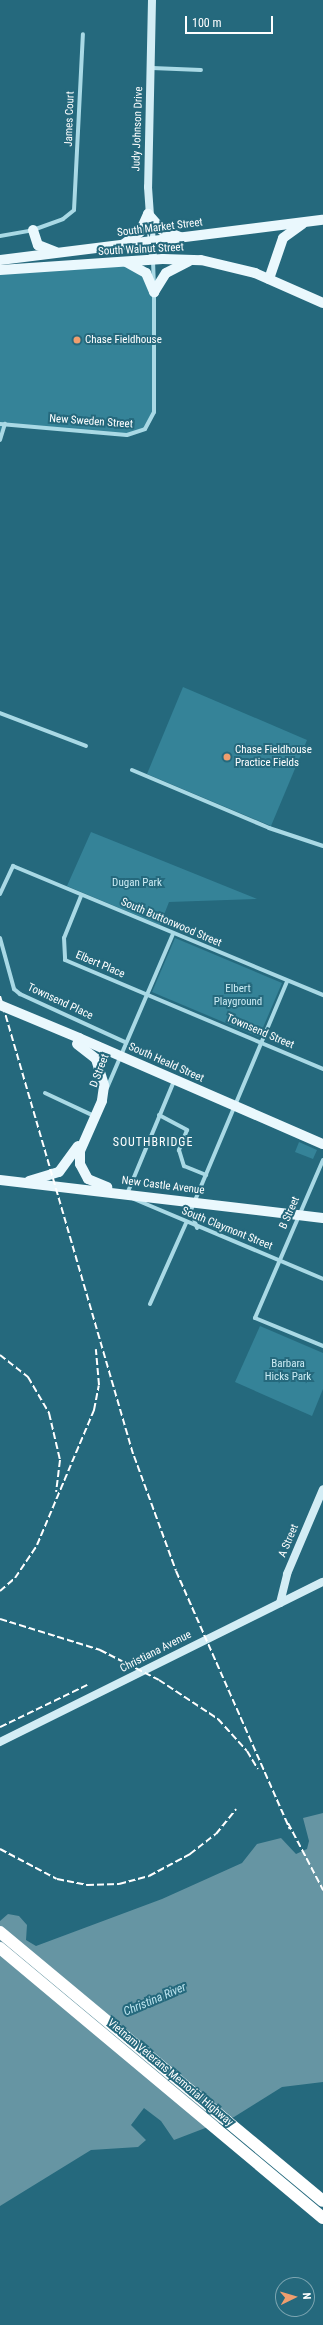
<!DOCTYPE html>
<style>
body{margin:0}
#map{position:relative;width:323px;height:2325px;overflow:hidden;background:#25697d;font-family:"Roboto Condensed",sans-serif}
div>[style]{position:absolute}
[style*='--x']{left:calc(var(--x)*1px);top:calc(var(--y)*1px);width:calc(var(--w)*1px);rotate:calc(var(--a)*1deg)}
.green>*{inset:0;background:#358398}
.water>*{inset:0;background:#6695a3}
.street>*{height:4px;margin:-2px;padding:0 2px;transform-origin:2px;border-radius:2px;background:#a9d9e5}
.secondary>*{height:8px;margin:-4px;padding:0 4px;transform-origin:4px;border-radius:4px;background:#d3edf5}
.primary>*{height:10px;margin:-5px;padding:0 5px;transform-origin:5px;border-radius:5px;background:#eaf8fd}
.highway>*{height:12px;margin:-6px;padding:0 6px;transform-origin:6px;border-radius:6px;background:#fff}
.rail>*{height:2px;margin-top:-1px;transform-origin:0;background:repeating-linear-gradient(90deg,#fff 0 7px,transparent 0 10px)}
.primary-bridge>*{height:10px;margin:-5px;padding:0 5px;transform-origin:5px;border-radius:5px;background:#eaf8fd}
.dots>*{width:11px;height:11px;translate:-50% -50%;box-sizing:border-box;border:2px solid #25697d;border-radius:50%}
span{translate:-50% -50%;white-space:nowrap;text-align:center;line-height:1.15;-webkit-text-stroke:4px #25697d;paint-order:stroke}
.street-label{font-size:11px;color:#fff}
.poi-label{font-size:11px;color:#fff}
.left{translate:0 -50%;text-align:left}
.park-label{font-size:11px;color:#ccecf4}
.neighbourhood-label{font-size:12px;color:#fff;letter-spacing:1px}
.water-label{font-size:12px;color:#bce4ef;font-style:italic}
.north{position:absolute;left:275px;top:2277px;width:40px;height:40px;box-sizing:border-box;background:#25697d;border:1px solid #7ca5b1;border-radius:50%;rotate:85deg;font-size:11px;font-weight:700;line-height:16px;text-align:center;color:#fff}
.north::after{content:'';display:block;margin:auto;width:14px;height:18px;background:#ef9e6e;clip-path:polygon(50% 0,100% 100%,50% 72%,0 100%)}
.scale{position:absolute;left:185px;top:16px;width:88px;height:18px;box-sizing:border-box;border:2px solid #fff;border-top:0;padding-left:5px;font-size:12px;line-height:14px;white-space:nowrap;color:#fff;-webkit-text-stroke:3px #25697d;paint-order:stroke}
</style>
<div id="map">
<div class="green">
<div style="clip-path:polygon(133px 265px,154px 292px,153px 417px,149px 425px,132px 435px,5px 424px,0 433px,0 270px)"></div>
<div style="clip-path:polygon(183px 687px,307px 740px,271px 826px,147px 774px)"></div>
<div style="clip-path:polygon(91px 832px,116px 842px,257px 899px,169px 902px,160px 925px,67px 886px)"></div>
<div style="clip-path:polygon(175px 938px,282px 983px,259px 1037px,152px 992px)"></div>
<div style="clip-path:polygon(299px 1142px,317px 1150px,313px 1159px,295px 1152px)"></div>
<div style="clip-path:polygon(260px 1326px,323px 1353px,323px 1389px,312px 1416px,235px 1382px)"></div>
</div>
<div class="water">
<div style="clip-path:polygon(323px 1813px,323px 2082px,282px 2087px,234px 2117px,174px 2140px,161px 2121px,144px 2108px,131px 2125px,146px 2140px,138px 2147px,91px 2150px,0 2206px,0 1921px,8px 1914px,19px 1916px,27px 1925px,26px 1940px,36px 1946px,162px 1899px,242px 1863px,257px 1844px,281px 1838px,296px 1854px,307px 1849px,309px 1841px,303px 1818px)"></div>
</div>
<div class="street">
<div style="--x:152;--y:68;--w:49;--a:2.3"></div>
<div style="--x:0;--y:236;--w:34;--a:-10"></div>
<div style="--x:33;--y:230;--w:32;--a:-20"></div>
<div style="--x:63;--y:219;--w:14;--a:-39"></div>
<div style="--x:74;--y:210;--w:176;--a:-87.1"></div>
<div style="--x:153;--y:260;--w:23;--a:88"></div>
<div style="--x:0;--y:424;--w:127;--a:5"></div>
<div style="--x:127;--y:435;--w:19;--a:-18"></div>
<div style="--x:145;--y:429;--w:19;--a:-62"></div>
<div style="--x:154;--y:412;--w:120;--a:-90"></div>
<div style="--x:0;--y:440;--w:17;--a:-73"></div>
<div style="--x:0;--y:713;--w:92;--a:21"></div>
<div style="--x:132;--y:770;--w:149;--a:22.9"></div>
<div style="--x:269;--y:828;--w:57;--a:18.4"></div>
<div style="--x:0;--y:894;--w:31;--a:-65"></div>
<div style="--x:13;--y:866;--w:336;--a:22.6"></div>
<div style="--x:81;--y:896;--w:45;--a:112"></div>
<div style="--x:64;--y:938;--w:22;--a:87"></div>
<div style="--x:65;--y:960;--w:280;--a:22.9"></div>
<div style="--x:0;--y:938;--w:53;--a:74.6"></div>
<div style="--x:14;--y:989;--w:8;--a:40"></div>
<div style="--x:20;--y:994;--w:115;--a:24.6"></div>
<div style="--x:107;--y:1088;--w:168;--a:-66.8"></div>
<div style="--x:45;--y:1093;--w:54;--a:25.1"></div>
<div style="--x:159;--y:1115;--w:32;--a:28"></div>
<div style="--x:187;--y:1130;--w:22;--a:112"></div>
<div style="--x:179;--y:1150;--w:17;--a:73"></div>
<div style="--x:184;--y:1166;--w:24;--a:22"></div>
<div style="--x:323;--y:1160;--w:172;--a:113.3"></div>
<div style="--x:255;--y:1318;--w:74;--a:22.4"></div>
<div style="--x:127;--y:1194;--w:122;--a:-67.4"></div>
<div style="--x:134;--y:1199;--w:205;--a:22.9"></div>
<div style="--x:197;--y:1228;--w:19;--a:-108"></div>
<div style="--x:191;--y:1210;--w:247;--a:-67.2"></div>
<div style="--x:150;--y:1304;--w:89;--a:-66"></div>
</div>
<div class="secondary">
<div style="--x:152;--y:0;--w:187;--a:91.2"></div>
<div style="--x:148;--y:187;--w:72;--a:86"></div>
<div style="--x:280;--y:1603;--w:30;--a:-76"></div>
<div style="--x:287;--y:1574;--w:92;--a:-67"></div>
<div style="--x:0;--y:1742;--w:360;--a:-26.4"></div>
</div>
<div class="primary">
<div style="--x:148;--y:214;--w:21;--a:49"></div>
<div style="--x:162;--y:230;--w:19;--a:21"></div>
<div style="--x:33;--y:230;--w:16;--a:72"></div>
<div style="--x:38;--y:245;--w:19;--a:21"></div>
<div style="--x:124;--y:244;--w:20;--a:-37"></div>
<div style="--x:140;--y:232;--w:20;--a:-66"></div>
<div style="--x:0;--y:260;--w:325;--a:-7.1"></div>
<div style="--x:126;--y:262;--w:23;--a:29"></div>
<div style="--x:146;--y:273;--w:21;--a:67"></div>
<div style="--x:0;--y:270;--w:163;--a:-3.9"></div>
<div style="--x:163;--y:259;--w:38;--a:2"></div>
<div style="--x:201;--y:260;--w:56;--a:13.5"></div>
<div style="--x:255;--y:273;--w:74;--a:23.8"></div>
<div style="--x:269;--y:279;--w:43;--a:-71.1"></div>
<div style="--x:283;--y:238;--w:24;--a:-36"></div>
<div style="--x:154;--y:292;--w:22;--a:-58"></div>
<div style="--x:166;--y:273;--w:25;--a:-27"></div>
<div style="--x:79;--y:1038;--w:266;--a:23.5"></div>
<div style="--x:77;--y:1044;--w:24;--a:38"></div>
<div style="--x:96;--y:1059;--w:28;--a:73"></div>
<div style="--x:104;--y:1086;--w:15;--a:98"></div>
<div style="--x:102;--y:1101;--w:55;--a:113.7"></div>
<div style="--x:80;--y:1151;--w:13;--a:90"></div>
<div style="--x:80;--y:1164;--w:17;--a:62"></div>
<div style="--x:88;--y:1179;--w:21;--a:23"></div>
<div style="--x:0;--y:1180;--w:325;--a:6.7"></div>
<div style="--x:29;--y:1181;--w:31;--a:-17"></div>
<div style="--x:59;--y:1172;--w:32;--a:-54"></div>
</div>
<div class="highway">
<div style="--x:0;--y:1932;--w:420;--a:39.8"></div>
<div style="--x:0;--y:1948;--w:421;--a:39.9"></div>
</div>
<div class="rail">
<div style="--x:0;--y:996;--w:479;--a:73.8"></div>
<div style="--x:134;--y:1456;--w:122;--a:69.9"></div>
<div style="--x:176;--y:1571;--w:282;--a:66.2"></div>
<div style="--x:0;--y:1355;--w:36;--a:38"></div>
<div style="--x:28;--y:1377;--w:42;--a:59.7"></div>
<div style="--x:49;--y:1413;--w:48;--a:76.8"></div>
<div style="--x:60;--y:1460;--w:32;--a:97"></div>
<div style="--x:0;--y:1591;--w:20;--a:-41"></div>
<div style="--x:15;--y:1578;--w:40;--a:-56"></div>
<div style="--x:37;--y:1545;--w:147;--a:-67.1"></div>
<div style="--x:94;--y:1410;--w:25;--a:-79"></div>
<div style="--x:99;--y:1385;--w:36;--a:-95"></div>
<div style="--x:0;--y:1619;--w:105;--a:17.2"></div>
<div style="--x:100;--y:1650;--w:66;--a:27"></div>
<div style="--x:159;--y:1680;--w:71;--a:33.5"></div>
<div style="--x:218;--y:1719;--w:43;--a:47.8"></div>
<div style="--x:247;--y:1751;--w:21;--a:59"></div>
<div style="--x:0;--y:1727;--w:97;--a:-25.8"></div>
<div style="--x:288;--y:1823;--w:76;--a:62.4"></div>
<div style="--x:0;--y:1849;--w:64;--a:27.8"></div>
<div style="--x:57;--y:1879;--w:31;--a:11"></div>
<div style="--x:87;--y:1885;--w:32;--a:-2"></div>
<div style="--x:119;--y:1884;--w:31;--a:-15"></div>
<div style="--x:149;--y:1876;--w:47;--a:-28.2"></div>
<div style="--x:190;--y:1854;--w:33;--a:-38"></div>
<div style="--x:216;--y:1834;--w:32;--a:-51"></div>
</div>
<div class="primary-bridge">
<div style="--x:0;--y:1005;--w:86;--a:22.7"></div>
</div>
<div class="dots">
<div style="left:77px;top:340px;background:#ef9e6e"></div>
<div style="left:227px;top:757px;background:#ef9e6e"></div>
</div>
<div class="street-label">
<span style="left:70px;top:119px;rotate:-88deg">James Court</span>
<span style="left:138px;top:129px;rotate:-88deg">Judy Johnson Drive</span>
<span style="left:160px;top:228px;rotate:-7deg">South Market Street</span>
<span style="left:141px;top:250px;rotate:-3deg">South Walnut Street</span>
<span style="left:91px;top:422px;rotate:4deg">New Sweden Street</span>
<span style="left:171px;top:923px;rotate:23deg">South Buttonwood Street</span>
<span style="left:100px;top:965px;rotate:23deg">Elbert Place</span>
<span style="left:60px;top:1002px;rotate:25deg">Townsend Place</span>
<span style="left:260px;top:1032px;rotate:23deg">Townsend Street</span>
<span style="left:166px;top:1063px;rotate:24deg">South Heald Street</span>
<span style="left:100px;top:1071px;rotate:-69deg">D Street</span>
<span style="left:163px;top:1186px;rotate:7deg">New Castle Avenue</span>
<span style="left:290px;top:1213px;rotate:-66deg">B Street</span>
<span style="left:227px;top:1229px;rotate:22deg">South Claymont Street</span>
<span style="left:289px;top:1541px;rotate:-67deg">A Street</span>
<span style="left:156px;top:1652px;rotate:-27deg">Christiana Avenue</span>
<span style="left:170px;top:2073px;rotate:40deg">Vietnam Veterans Memorial Highway</span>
</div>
<div class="poi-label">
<span class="left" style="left:85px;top:340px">Chase Fieldhouse</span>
<span class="left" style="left:235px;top:757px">Chase Fieldhouse<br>Practice Fields</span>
</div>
<div class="park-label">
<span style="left:137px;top:883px">Dugan Park</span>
<span style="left:238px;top:996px">Elbert<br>Playground</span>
<span style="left:288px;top:1371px">Barbara<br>Hicks Park</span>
</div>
<div class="neighbourhood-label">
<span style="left:153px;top:1143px">SOUTHBRIDGE</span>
</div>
<div class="water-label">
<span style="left:155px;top:2000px;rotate:-23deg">Christina River</span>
</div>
<div class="north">N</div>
<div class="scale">100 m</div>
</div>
